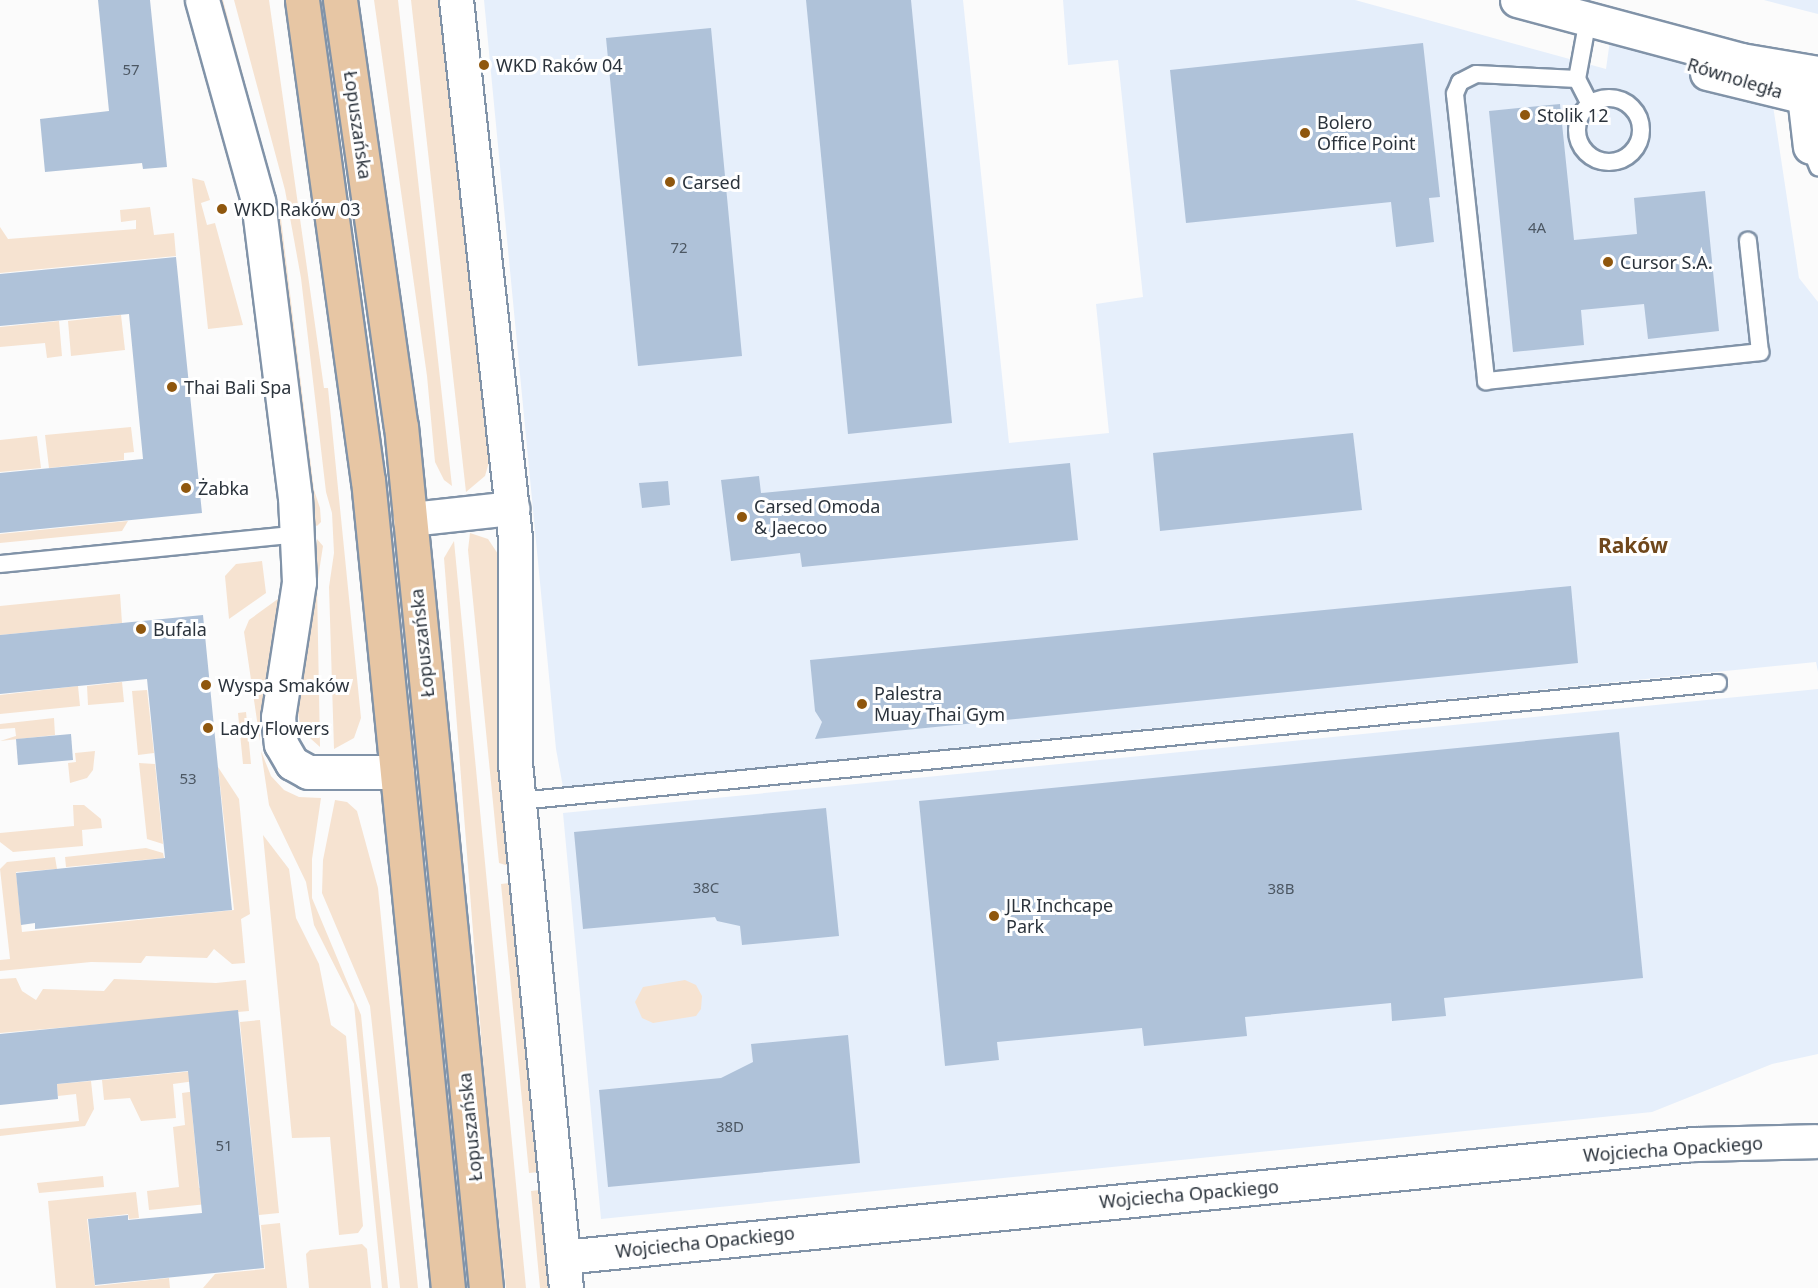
<!DOCTYPE html>
<meta charset="utf-8">
<style>
body{margin:0}
#map{position:relative;width:1818px;height:1288px;overflow:hidden;background:#fbfbfb;font-family:"Noto Sans",sans-serif}
div>[style]{position:absolute}
[style*='--x']{left:calc(var(--x)*1px);top:calc(var(--y)*1px);width:calc(var(--w)*1px);rotate:calc(var(--a)*1deg)}
.built>*{inset:0;background:#e6effb}
.green>*{inset:0;background:#f6e3d1}
.building>*{inset:0;background:#afc2d9}
.roads{filter:drop-shadow(2px 0 #8193a8) drop-shadow(-2px 0 #8193a8) drop-shadow(0 2px #8193a8) drop-shadow(0 -2px #8193a8)}
.lane>*{height:16px;margin:-8px;padding:0 8px;transform-origin:8px;border-radius:8px;background:#fff}
.lane>.ring{margin:-8px;padding:0;box-sizing:content-box;background:none;border:16px solid #fff;border-radius:50%}
.street>*{height:33px;margin:-16.5px;padding:0 16.5px;transform-origin:16.5px;border-radius:16.5px;background:#fff}
.primary>*{height:33px;margin:-16.5px;padding:0 16.5px;transform-origin:16.5px;border-radius:16.5px;background:#e7c6a4}
.dots>*{width:16px;height:16px;translate:-50% -50%;box-sizing:border-box;border:3px solid #fff;border-radius:50%}
span{translate:-50% -50%;white-space:nowrap;text-align:center;line-height:1.15;-webkit-text-stroke:6px #fff;paint-order:stroke}
.number-label{font-size:15px;color:#4c5763}
.number-label span{-webkit-text-stroke-width:0}
.poi-label{font-size:18px;color:#2b333c}
.left{translate:0 -50%;text-align:left}
.street-label{font-size:18px;color:#2b333c}
.quarter-label{font-size:21px;color:#70481c;font-weight:700}
</style>
<div id="map">
<div class="built">
<div style="clip-path:polygon(484px 0,963px 0,1009px 443px,1109px 433px,1096px 304px,1143px 297px,1118px 60px,1068px 65px,1063px 0,1355px 0,1606px 69px,1611px 33px,1769px 79px,1799px 278px,1818px 302px,1818px 672px,1816px 662px,563px 787px,556px 749px)"></div>
<div style="clip-path:polygon(1764px 0,1818px 0,1818px 14px)"></div>
<div style="clip-path:polygon(1818px 689px,1818px 1054px,1772px 1064px,1652px 1112px,601px 1219px,563px 813px)"></div>
</div>
<div class="green">
<div style="clip-path:polygon(217px 0,223px 0,281px 219px,314px 490px,320px 508px,321px 522px,317px 526px,313px 524px,275px 212px)"></div>
<div style="clip-path:polygon(234px 0,269px 0,324px 388px,328px 388px,361px 718px,354px 738px,334px 749px,329px 587px,334px 553px,332px 513px,326px 492px,301px 278px,285px 190px)"></div>
<div style="clip-path:polygon(374px 0,398px 0,452px 486px,444px 480px,435px 462px,427px 376px)"></div>
<div style="clip-path:polygon(411px 0,440px 0,491px 455px,485px 476px,466px 492px)"></div>
<div style="clip-path:polygon(192px 178px,204px 181px,210px 200px,201px 203px,207px 225px,215px 223px,243px 325px,208px 329px)"></div>
<div style="clip-path:polygon(150px 207px,154px 235px,174px 233px,176px 256px,0 273px,0 227px,8px 239px,136px 229px,136px 220px,121px 222px,120px 210px)"></div>
<div style="clip-path:polygon(121px 315px,125px 350px,71px 356px,68px 321px)"></div>
<div style="clip-path:polygon(59px 321px,62px 356px,47px 358px,45px 343px,0 347px,0 327px)"></div>
<div style="clip-path:polygon(131px 427px,134px 452px,124px 453px,124px 460px,49px 468px,45px 435px)"></div>
<div style="clip-path:polygon(37px 436px,41px 468px,0 472px,0 440px)"></div>
<div style="clip-path:polygon(128px 521px,122px 531px,0 543px,0 534px)"></div>
<div style="clip-path:polygon(470px 533px,488px 539px,500px 557px,509px 866px,499px 863px,468px 550px)"></div>
<div style="clip-path:polygon(317px 539px,323px 546px,317px 585px,320px 747px,301px 730px,296px 702px,311px 619px)"></div>
<div style="clip-path:polygon(454px 541px,526px 1288px,506px 1288px,486px 1099px,444px 558px)"></div>
<div style="clip-path:polygon(262px 561px,266px 593px,229px 619px,225px 576px,236px 564px)"></div>
<div style="clip-path:polygon(120px 594px,122px 623px,0 635px,0 606px)"></div>
<div style="clip-path:polygon(282px 596px,260px 724px,260px 741px,244px 632px,249px 620px)"></div>
<div style="clip-path:polygon(122px 682px,124px 702px,88px 705px,87px 686px)"></div>
<div style="clip-path:polygon(78px 686px,80px 706px,0 714px,0 695px)"></div>
<div style="clip-path:polygon(147px 690px,154px 753px,138px 755px,132px 691px)"></div>
<div style="clip-path:polygon(246px 712px,251px 764px,243px 764px,238px 713px)"></div>
<div style="clip-path:polygon(54px 718px,55px 735px,0 741px,16px 736px,15px 728px,0 729px,0 724px)"></div>
<div style="clip-path:polygon(95px 751px,93px 770px,87px 778px,70px 783px,68px 763px,76px 762px,75px 753px)"></div>
<div style="clip-path:polygon(261px 751px,271px 776px,284px 790px,299px 797px,321px 798px,312px 859px,312px 898px,361px 1015px,388px 1288px,382px 1288px,354px 1004px,314px 925px,306px 882px,269px 805px)"></div>
<div style="clip-path:polygon(139px 763px,155px 764px,163px 844px,147px 839px)"></div>
<div style="clip-path:polygon(218px 767px,239px 799px,250px 914px,241px 919px,245px 963px,232px 964px,214px 949px,207px 958px,146px 956px,141px 963px,91px 962px,0 971px,0 960px,10px 959px,0 869px,7px 862px,55px 857px,57px 869px,16px 872px,22px 932px,234px 910px)"></div>
<div style="clip-path:polygon(335px 800px,347px 802px,357px 811px,378px 888px,418px 1288px,400px 1288px,370px 1006px,322px 893px,323px 860px)"></div>
<div style="clip-path:polygon(73px 805px,84px 805px,101px 819px,102px 828px,82px 830px,83px 846px,13px 852px,0 842px,0 833px,74px 826px)"></div>
<div style="clip-path:polygon(263px 835px,289px 869px,296px 918px,319px 964px,331px 1025px,346px 1036px,363px 1226px,358px 1233px,339px 1235px,330px 1137px,292px 1138px)"></div>
<div style="clip-path:polygon(146px 848px,163px 853px,164px 858px,66px 867px,65px 857px)"></div>
<div style="clip-path:polygon(511px 883px,539px 1172px,529px 1173px,501px 884px)"></div>
<div style="clip-path:polygon(16px 978px,22px 991px,36px 1000px,43px 989px,104px 991px,114px 979px,216px 983px,246px 980px,249px 1011px,0 1033px,0 979px)"></div>
<div style="clip-path:polygon(685px 980px,696px 985px,702px 996px,701px 1009px,696px 1016px,653px 1023px,642px 1018px,635px 1002px,643px 987px)"></div>
<div style="clip-path:polygon(260px 1020px,279px 1213px,259px 1215px,240px 1022px)"></div>
<div style="clip-path:polygon(194px 1071px,195px 1081px,173px 1084px,176px 1118px,141px 1121px,130px 1098px,104px 1100px,102px 1080px)"></div>
<div style="clip-path:polygon(91px 1081px,94px 1109px,85px 1126px,0 1136px,0 1129px,79px 1121px,76px 1094px,58px 1096px,57px 1084px)"></div>
<div style="clip-path:polygon(196px 1091px,191px 1100px,199px 1188px,206px 1188px,207px 1204px,149px 1210px,147px 1191px,179px 1187px,173px 1127px,185px 1125px,182px 1093px)"></div>
<div style="clip-path:polygon(103px 1176px,104px 1187px,39px 1193px,37px 1183px)"></div>
<div style="clip-path:polygon(540px 1190px,550px 1288px,540px 1288px,531px 1191px)"></div>
<div style="clip-path:polygon(136px 1192px,139px 1218px,129px 1219px,128px 1214px,87px 1219px,95px 1286px,169px 1278px,170px 1288px,56px 1288px,48px 1201px)"></div>
<div style="clip-path:polygon(280px 1223px,287px 1288px,203px 1288px,215px 1274px,265px 1269px,261px 1225px)"></div>
<div style="clip-path:polygon(362px 1244px,367px 1249px,371px 1288px,309px 1288px,306px 1254px,310px 1250px)"></div>
</div>
<div class="building">
<div style="clip-path:polygon(98px 0,150px 0,167px 167px,143px 169px,142px 163px,45px 172px,40px 119px,109px 111px)"></div>
<div style="clip-path:polygon(806px 0,911px 0,952px 423px,848px 434px)"></div>
<div style="clip-path:polygon(711px 28px,742px 356px,638px 366px,606px 38px)"></div>
<div style="clip-path:polygon(1423px 43px,1440px 197px,1429px 198px,1434px 242px,1396px 247px,1391px 202px,1186px 223px,1170px 70px)"></div>
<div style="clip-path:polygon(1560px 104px,1574px 240px,1637px 234px,1634px 198px,1705px 191px,1719px 331px,1648px 339px,1644px 304px,1581px 310px,1584px 345px,1513px 352px,1489px 111px)"></div>
<div style="clip-path:polygon(176px 257px,202px 513px,0 533px,0 473px,143px 459px,129px 314px,0 326px,0 274px)"></div>
<div style="clip-path:polygon(1353px 433px,1362px 510px,1160px 531px,1153px 453px)"></div>
<div style="clip-path:polygon(1070px 463px,1078px 540px,802px 567px,800px 553px,731px 561px,721px 480px,759px 476px,761px 493px)"></div>
<div style="clip-path:polygon(668px 481px,670px 505px,642px 508px,639px 483px)"></div>
<div style="clip-path:polygon(1571px 586px,1578px 663px,815px 739px,822px 722px,815px 711px,810px 660px)"></div>
<div style="clip-path:polygon(203px 615px,232px 910px,35px 929px,35px 923px,21px 925px,16px 873px,165px 858px,147px 679px,0 694px,0 635px)"></div>
<div style="clip-path:polygon(1619px 732px,1643px 978px,1444px 998px,1446px 1016px,1392px 1021px,1391px 1003px,1245px 1017px,1247px 1036px,1144px 1046px,1142px 1028px,997px 1042px,999px 1060px,945px 1066px,919px 801px)"></div>
<div style="clip-path:polygon(71px 734px,73px 760px,18px 765px,16px 739px)"></div>
<div style="clip-path:polygon(826px 808px,839px 936px,742px 945px,740px 926px,717px 921px,715px 917px,583px 929px,574px 832px)"></div>
<div style="clip-path:polygon(238px 1010px,264px 1268px,95px 1285px,88px 1219px,128px 1215px,128px 1220px,202px 1213px,188px 1071px,57px 1084px,58px 1099px,0 1105px,0 1034px)"></div>
<div style="clip-path:polygon(848px 1035px,860px 1163px,608px 1187px,599px 1090px,721px 1078px,753px 1062px,751px 1044px)"></div>
</div>
<div class="roads">
<div class="lane">
<div style="--x:1588;--y:19;--w:61;--a:100.4"></div>
<div style="--x:1577;--y:79;--w:28;--a:63"></div>
<div style="--x:1577;--y:79;--w:101;--a:-177.2"></div>
<div style="--x:1476;--y:74;--w:18;--a:153"></div>
<div style="--x:1460;--y:82;--w:13;--a:113"></div>
<div style="--x:1455;--y:94;--w:289;--a:83.8"></div>
<div style="--x:1486;--y:381;--w:276;--a:-6"></div>
<div style="--x:1760;--y:352;--w:112;--a:-96.2"></div>
<div class="ring" style="left:1577px;top:98px;width:48px;height:48px"></div>
<div style="--x:1810;--y:147;--w:22;--a:68"></div>
<div style="--x:0;--y:564;--w:300;--a:-5.7"></div>
<div style="--x:519;--y:801;--w:1205;--a:-5.62"></div>
</div>
<div class="street">
<div style="--x:202;--y:0;--w:209;--a:74.4"></div>
<div style="--x:258;--y:201;--w:298;--a:82.9"></div>
<div style="--x:295;--y:497;--w:85;--a:87.3"></div>
<div style="--x:299;--y:582;--w:137;--a:98.8"></div>
<div style="--x:278;--y:717;--w:27;--a:84"></div>
<div style="--x:281;--y:744;--w:22;--a:60"></div>
<div style="--x:292;--y:763;--w:18;--a:29"></div>
<div style="--x:308;--y:772;--w:89;--a:0"></div>
<div style="--x:456;--y:0;--w:541;--a:83.74"></div>
<div style="--x:515;--y:538;--w:225;--a:90"></div>
<div style="--x:515;--y:763;--w:527;--a:84.45"></div>
<div style="--x:1517;--y:0;--w:232;--a:15"></div>
<div style="--x:1741;--y:60;--w:78;--a:9.6"></div>
<div style="--x:1707;--y:73;--w:114;--a:13.7"></div>
<div style="--x:1802;--y:78;--w:69;--a:83.4"></div>
<div style="--x:410;--y:519;--w:103;--a:-6.2"></div>
<div style="--x:563;--y:1257;--w:1137;--a:-5.71"></div>
<div style="--x:1694;--y:1144;--w:121;--a:-1.4"></div>
</div>
<div class="primary">
<div style="--x:302;--y:0;--w:485;--a:82.2"></div>
<div style="--x:368;--y:480;--w:812;--a:84.35"></div>
<div style="--x:340;--y:0;--w:430;--a:81.9"></div>
<div style="--x:401;--y:426;--w:866;--a:84.37"></div>
</div>
</div>
<div class="dots">
<div style="left:484px;top:65px;background:#8f570e"></div>
<div style="left:1525px;top:115px;background:#8f570e"></div>
<div style="left:1305px;top:133px;background:#8f570e"></div>
<div style="left:670px;top:182px;background:#8f570e"></div>
<div style="left:222px;top:209px;background:#8f570e"></div>
<div style="left:1608px;top:262px;background:#8f570e"></div>
<div style="left:172px;top:387px;background:#8f570e"></div>
<div style="left:186px;top:488px;background:#8f570e"></div>
<div style="left:742px;top:517px;background:#8f570e"></div>
<div style="left:141px;top:629px;background:#8f570e"></div>
<div style="left:206px;top:685px;background:#8f570e"></div>
<div style="left:862px;top:704px;background:#8f570e"></div>
<div style="left:208px;top:728px;background:#8f570e"></div>
<div style="left:994px;top:916px;background:#8f570e"></div>
</div>
<div class="number-label">
<span style="left:131px;top:70px">57</span>
<span style="left:1537px;top:228px">4A</span>
<span style="left:679px;top:248px">72</span>
<span style="left:188px;top:779px">53</span>
<span style="left:706px;top:888px">38C</span>
<span style="left:1281px;top:889px">38B</span>
<span style="left:730px;top:1127px">38D</span>
<span style="left:224px;top:1146px">51</span>
</div>
<div class="poi-label">
<span class="left" style="left:496px;top:65px">WKD Raków 04</span>
<span class="left" style="left:1537px;top:115px">Stolik 12</span>
<span class="left" style="left:1317px;top:133px">Bolero<br>Office Point</span>
<span class="left" style="left:682px;top:182px">Carsed</span>
<span class="left" style="left:234px;top:209px">WKD Raków 03</span>
<span class="left" style="left:1620px;top:262px">Cursor S.A.</span>
<span class="left" style="left:184px;top:387px">Thai Bali Spa</span>
<span class="left" style="left:198px;top:488px">Żabka</span>
<span class="left" style="left:754px;top:517px">Carsed Omoda<br>&amp; Jaecoo</span>
<span class="left" style="left:153px;top:629px">Bufala</span>
<span class="left" style="left:218px;top:685px">Wyspa Smaków</span>
<span class="left" style="left:874px;top:704px">Palestra<br>Muay Thai Gym</span>
<span class="left" style="left:220px;top:728px">Lady Flowers</span>
<span class="left" style="left:1006px;top:916px">JLR Inchcape<br>Park</span>
</div>
<div class="street-label">
<span style="left:1735px;top:78px;rotate:17deg">Równoległa</span>
<span style="left:358px;top:125px;rotate:82deg">Łopuszańska</span>
<span style="left:422px;top:643px;rotate:-96deg">Łopuszańska</span>
<span style="left:470px;top:1127px;rotate:-96deg">Łopuszańska</span>
<span style="left:1673px;top:1149px;rotate:-4deg">Wojciecha Opackiego</span>
<span style="left:1189px;top:1194px;rotate:-5deg">Wojciecha Opackiego</span>
<span style="left:705px;top:1242px;rotate:-6deg">Wojciecha Opackiego</span>
</div>
<div class="quarter-label">
<span style="left:1633px;top:545px">Raków</span>
</div>
</div>
